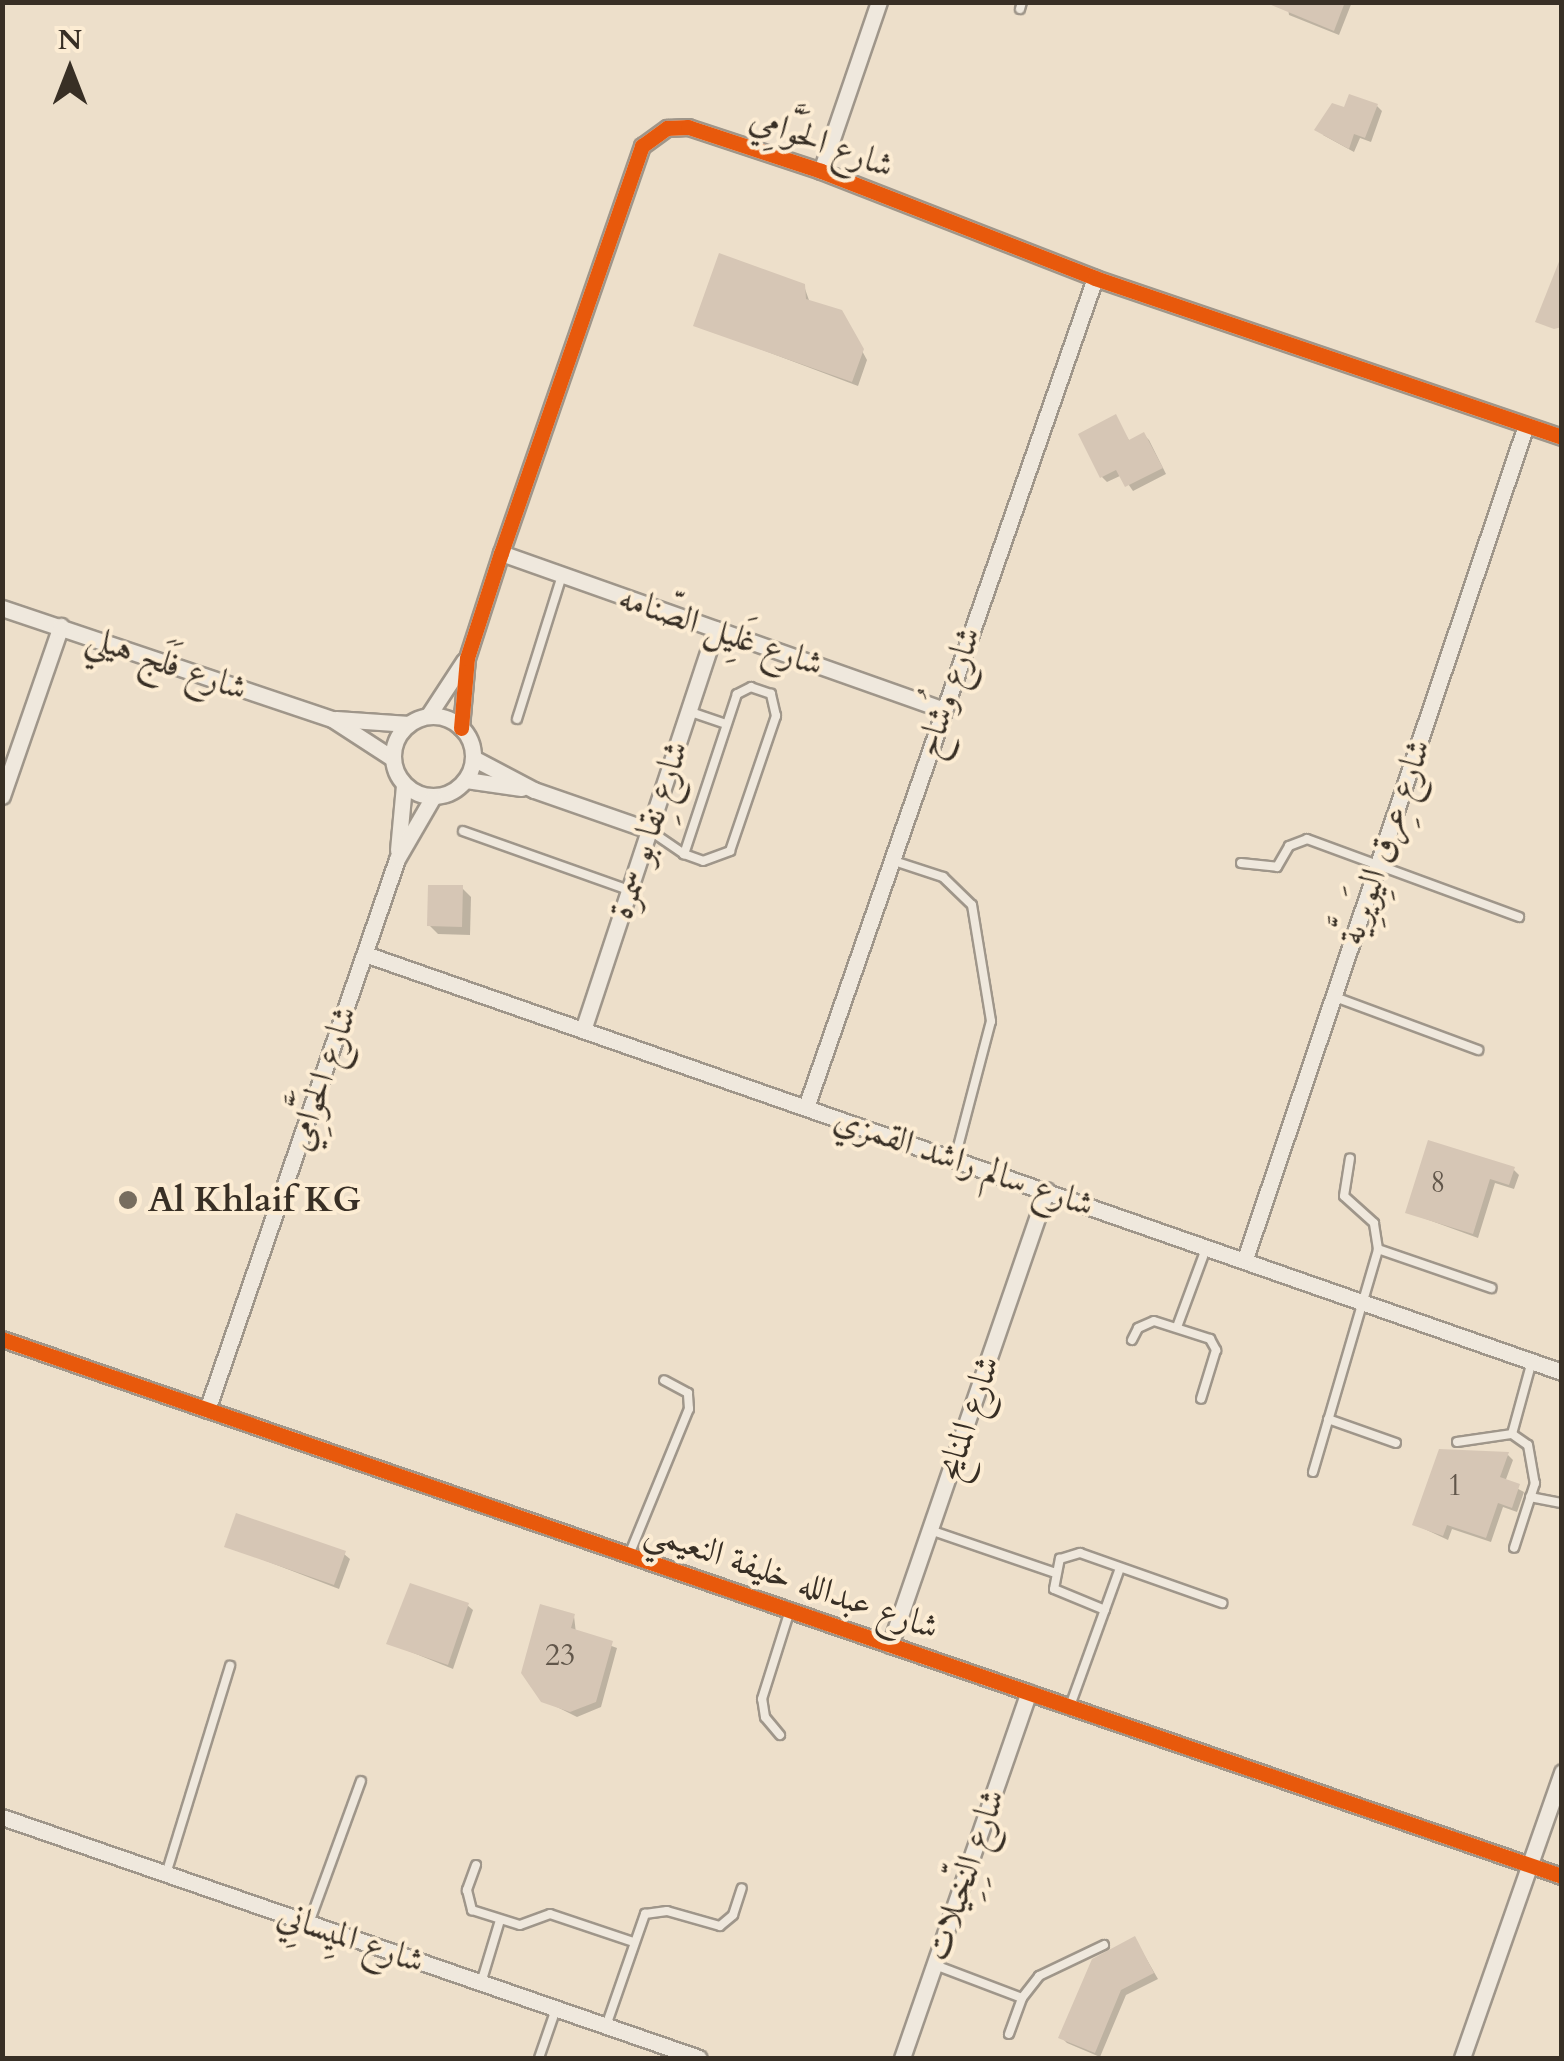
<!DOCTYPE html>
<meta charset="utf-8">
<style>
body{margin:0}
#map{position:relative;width:1564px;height:2061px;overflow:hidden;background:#eddfca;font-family:Cardo,Amiri,serif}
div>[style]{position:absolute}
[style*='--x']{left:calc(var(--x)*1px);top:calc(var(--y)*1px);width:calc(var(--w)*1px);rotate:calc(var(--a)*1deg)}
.shadow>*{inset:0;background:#0003}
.building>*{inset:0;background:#d6c6b5}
.roads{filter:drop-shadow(2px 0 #9f968a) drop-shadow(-2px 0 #9f968a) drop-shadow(0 2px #9f968a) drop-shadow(0 -2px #9f968a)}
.lane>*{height:8px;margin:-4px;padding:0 4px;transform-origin:4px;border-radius:4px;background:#efe8dd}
.street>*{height:15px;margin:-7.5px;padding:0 7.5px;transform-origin:7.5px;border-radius:7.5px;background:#efe8dd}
.street>.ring{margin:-7.5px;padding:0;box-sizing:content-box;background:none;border:15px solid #efe8dd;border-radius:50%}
.cycleway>*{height:15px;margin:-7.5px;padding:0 7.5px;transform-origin:7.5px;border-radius:7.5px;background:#e8590c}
.dots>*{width:28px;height:28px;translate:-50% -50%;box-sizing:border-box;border:5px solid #fcecd3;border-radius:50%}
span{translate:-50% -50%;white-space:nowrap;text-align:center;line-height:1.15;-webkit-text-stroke:8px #fcecd3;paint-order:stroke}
.number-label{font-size:30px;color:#61564a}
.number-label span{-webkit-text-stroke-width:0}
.street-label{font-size:35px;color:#382f25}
.poi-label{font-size:35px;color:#382f25;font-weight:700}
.left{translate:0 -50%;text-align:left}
.frame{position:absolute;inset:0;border:5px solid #382f25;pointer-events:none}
.north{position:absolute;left:20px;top:20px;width:100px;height:100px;-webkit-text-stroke:8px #fcecd3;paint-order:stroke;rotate:0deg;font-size:28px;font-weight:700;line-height:40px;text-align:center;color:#382f25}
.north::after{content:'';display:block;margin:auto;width:35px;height:45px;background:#382f25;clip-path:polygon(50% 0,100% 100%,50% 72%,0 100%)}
</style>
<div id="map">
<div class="shadow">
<div style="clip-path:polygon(1287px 2px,1352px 2px,1339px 35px,1289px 15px)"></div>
<div style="clip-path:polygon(1377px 106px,1382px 111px,1371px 142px,1360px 138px,1354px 152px,1323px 135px)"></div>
<div style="clip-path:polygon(804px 286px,810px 303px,841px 312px,867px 360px,858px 386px,696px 325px)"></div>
<div style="clip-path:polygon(1115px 418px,1130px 442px,1144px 435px,1149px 440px,1166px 474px,1133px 491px,1122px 475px,1107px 482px,1102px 477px)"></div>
<div style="clip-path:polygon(462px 888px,471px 897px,470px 935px,438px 934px,429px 925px)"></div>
<div style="clip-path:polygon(1513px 1169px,1519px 1175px,1514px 1189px,1495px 1183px,1478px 1238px,1407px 1212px)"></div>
<div style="clip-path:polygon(1508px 1455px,1513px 1460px,1505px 1482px,1524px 1492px,1517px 1512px,1503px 1507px,1491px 1542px,1452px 1529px,1448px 1540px,1414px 1524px)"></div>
<div style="clip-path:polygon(227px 1546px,344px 1554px,350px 1559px,339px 1589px)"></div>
<div style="clip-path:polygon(467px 1605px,473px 1610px,453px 1669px,389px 1643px)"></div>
<div style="clip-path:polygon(574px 1616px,576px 1633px,617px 1648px,601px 1707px,577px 1717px,543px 1700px)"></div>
<div style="clip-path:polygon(1135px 1939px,1158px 1979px,1126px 1995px,1100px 2057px,1067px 2043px,1061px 2037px)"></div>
</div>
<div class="building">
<div style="clip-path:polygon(1264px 2px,1345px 2px,1334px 31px)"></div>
<div style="clip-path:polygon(1349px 94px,1378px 104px,1365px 138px,1354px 134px,1349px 149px,1314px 130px,1332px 103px,1344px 107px)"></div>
<div style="clip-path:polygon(719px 253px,805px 284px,806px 299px,842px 310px,864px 349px,852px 382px,693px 326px)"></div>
<div style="clip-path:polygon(1562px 254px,1562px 327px,1554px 329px,1535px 322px)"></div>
<div style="clip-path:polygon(1116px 414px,1129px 440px,1144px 432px,1163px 468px,1125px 487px,1116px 470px,1100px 478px,1078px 434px)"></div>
<div style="clip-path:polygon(428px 885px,463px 885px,462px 927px,427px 926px)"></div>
<div style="clip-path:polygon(1428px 1140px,1515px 1167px,1509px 1185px,1490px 1179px,1473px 1234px,1405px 1213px)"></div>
<div style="clip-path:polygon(1439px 1449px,1509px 1452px,1500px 1477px,1520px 1484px,1512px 1508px,1498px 1503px,1486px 1538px,1447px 1525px,1443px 1536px,1412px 1525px)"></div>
<div style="clip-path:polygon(236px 1513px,346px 1551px,334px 1585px,224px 1547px)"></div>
<div style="clip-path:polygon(410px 1583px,469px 1603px,448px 1665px,386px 1644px)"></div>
<div style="clip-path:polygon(540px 1604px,575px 1614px,571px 1628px,613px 1641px,596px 1702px,570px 1712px,541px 1702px,521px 1673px)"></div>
<div style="clip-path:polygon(1135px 1936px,1154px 1973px,1121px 1990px,1095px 2053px,1058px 2038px,1092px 1959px)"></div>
</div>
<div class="roads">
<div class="lane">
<div style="--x:1020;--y:9;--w:7;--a:-74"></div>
<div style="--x:688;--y:711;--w:40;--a:18.9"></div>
<div style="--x:517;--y:719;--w:151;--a:-72.6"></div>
<div style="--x:649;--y:830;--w:42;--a:34.4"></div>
<div style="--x:684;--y:854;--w:20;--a:20"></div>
<div style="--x:703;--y:861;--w:29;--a:-20"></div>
<div style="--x:730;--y:851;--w:143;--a:-71.2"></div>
<div style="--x:776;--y:716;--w:23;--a:-103"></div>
<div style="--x:771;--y:694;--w:21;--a:-161"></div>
<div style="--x:751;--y:687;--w:16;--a:153"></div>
<div style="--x:737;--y:694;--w:169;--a:108.3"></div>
<div style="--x:463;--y:831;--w:176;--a:19.6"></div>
<div style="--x:891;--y:860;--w:55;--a:18.1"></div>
<div style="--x:943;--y:877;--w:40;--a:44"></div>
<div style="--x:972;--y:905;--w:118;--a:80.7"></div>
<div style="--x:991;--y:1021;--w:142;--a:104.7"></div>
<div style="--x:1241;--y:863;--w:36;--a:6"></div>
<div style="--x:1277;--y:867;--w:24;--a:-60"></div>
<div style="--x:1289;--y:846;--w:19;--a:-21"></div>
<div style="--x:1307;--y:839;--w:226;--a:20.2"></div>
<div style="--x:1332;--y:996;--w:156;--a:20.3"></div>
<div style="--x:1378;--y:1249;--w:120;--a:19"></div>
<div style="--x:1177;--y:1327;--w:86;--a:-69.7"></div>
<div style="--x:1132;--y:1340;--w:13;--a:-63"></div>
<div style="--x:1138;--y:1328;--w:17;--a:-24"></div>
<div style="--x:1154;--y:1321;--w:59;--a:17.8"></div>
<div style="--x:1210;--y:1339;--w:13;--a:61"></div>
<div style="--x:1216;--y:1350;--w:51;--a:107"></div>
<div style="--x:1328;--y:1419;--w:72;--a:19.4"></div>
<div style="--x:1512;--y:1434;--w:76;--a:-74.7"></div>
<div style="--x:1457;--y:1442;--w:56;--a:-8.3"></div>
<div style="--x:1512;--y:1434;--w:19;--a:35"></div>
<div style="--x:1528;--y:1445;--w:39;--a:80"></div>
<div style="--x:1535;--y:1483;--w:68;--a:107.9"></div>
<div style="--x:1313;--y:1472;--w:232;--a:-73.7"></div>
<div style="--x:1378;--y:1249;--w:26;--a:-99"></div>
<div style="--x:1374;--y:1223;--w:40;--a:-138"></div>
<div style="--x:1344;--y:1196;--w:38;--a:-81"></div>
<div style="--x:1530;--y:1497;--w:33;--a:11"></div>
<div style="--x:930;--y:1530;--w:130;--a:18.9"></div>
<div style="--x:629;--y:1555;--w:158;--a:-67.7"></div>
<div style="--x:689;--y:1409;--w:16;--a:-94"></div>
<div style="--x:688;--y:1393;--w:27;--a:-152"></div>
<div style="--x:1105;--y:1610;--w:55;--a:-157.6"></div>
<div style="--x:1054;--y:1589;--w:31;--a:-79"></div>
<div style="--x:1060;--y:1559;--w:21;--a:-17"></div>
<div style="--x:1080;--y:1553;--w:151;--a:19.4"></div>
<div style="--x:1070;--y:1706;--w:147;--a:-70.1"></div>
<div style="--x:780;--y:1735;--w:23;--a:-130"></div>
<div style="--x:765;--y:1717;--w:18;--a:-99"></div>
<div style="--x:762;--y:1699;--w:93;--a:-72.5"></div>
<div style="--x:476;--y:1865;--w:27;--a:110"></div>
<div style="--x:467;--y:1890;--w:21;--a:76"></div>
<div style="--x:472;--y:1910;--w:50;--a:17.4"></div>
<div style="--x:520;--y:1925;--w:32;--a:-20"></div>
<div style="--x:550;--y:1914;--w:88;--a:18.6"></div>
<div style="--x:166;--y:1874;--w:218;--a:-72.9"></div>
<div style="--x:309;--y:1923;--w:151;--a:-69.9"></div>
<div style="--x:935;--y:1965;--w:93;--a:20.8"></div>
<div style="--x:481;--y:1983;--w:66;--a:-73.2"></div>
<div style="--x:606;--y:2026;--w:119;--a:-70.8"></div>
<div style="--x:645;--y:1914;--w:22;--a:-8"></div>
<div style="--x:667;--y:1911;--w:55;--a:15.8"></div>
<div style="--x:720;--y:1926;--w:17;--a:-40"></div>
<div style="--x:733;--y:1915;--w:28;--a:-72"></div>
<div style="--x:1009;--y:2034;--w:38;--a:-70"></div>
<div style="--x:1022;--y:1998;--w:28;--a:-52"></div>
<div style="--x:1039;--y:1976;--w:72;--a:-25.5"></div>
<div style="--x:539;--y:2058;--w:52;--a:-70.9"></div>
</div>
<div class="street">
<div style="--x:821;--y:171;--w:179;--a:-71.1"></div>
<div style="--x:501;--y:553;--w:468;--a:19.5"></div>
<div style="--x:2;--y:608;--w:348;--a:18.6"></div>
<div style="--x:332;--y:719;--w:72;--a:33"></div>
<div class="ring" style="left:393px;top:716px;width:65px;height:65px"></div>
<div style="--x:428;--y:716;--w:66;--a:-56.8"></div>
<div style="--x:336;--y:719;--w:73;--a:3.9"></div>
<div style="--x:461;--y:728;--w:70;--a:-85.1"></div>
<div style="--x:467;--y:658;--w:110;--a:-72.1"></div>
<div style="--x:501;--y:553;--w:431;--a:-70.9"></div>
<div style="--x:642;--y:146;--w:31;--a:-36"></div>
<div style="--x:667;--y:128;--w:21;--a:-3"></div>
<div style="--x:688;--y:127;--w:140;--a:18.3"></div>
<div style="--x:821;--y:171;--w:294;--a:21.3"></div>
<div style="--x:1095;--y:278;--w:493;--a:18.8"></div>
<div style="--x:473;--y:758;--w:69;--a:27.7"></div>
<div style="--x:534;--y:790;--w:122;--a:19.2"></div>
<div style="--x:466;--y:780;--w:56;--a:8.3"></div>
<div style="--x:2;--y:796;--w:180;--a:-70.9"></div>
<div style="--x:398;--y:850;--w:65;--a:-84.7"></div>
<div style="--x:365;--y:954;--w:1268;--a:19.25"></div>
<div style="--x:583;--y:1030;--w:422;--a:-71.7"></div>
<div style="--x:806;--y:1107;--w:878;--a:-70.78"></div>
<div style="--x:1245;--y:1259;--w:880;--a:-71.38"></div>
<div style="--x:2;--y:1339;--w:1650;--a:19"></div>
<div style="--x:207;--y:1410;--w:583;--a:-70.97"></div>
<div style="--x:397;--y:859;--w:72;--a:-59.9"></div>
<div style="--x:890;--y:1645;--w:481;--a:-71"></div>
<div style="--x:2;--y:1817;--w:737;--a:19.07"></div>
<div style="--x:902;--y:2058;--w:387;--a:-70.9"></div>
<div style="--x:1462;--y:2058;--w:303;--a:-70.7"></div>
</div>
</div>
<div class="cycleway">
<div style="--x:461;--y:728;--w:70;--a:-85.1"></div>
<div style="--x:467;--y:658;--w:110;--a:-72.1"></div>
<div style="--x:501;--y:553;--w:431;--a:-70.9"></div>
<div style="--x:642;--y:146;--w:31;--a:-36"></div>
<div style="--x:667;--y:128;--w:21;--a:-3"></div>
<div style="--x:688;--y:127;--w:140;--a:18.3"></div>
<div style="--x:821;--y:171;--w:294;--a:21.3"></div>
<div style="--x:1095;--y:278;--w:493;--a:18.8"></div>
<div style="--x:2;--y:1339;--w:1650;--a:19"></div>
</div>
<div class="dots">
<div style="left:128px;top:1200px;background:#776d5f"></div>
</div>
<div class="number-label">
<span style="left:1438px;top:1183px">8</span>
<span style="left:1455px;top:1486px">1</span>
<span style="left:560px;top:1656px">23</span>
</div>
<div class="street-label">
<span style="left:822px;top:142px;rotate:20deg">شارع الحَوَّامِي</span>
<span style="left:721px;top:631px;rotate:19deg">شارع غَلِيل الصّنامه</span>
<span style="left:167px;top:663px;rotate:19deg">شارع فَلَج هيلي</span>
<span style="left:948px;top:692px;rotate:-71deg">شارع وُشاح</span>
<span style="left:649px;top:830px;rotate:-72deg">شارع نِقا بو سمرة</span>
<span style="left:1385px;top:842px;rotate:-71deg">شارع عِرق اليِوَيرِيَّة</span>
<span style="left:322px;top:1078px;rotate:-71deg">شارع الحَوَّامِي</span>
<span style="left:964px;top:1162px;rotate:19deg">شارع سالم راشد القمزي</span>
<span style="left:968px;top:1418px;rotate:-71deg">شارع المنايح</span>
<span style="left:792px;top:1579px;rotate:19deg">شارع عبدالله خليفة النعيمي</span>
<span style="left:965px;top:1875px;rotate:-71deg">شارع النِّخِيلات</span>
<span style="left:351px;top:1938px;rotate:19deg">شارع المِيسانِي</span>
</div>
<div class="poi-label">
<span class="left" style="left:148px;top:1200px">Al Khlaif KG</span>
</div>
<div class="frame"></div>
<div class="north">N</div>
</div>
